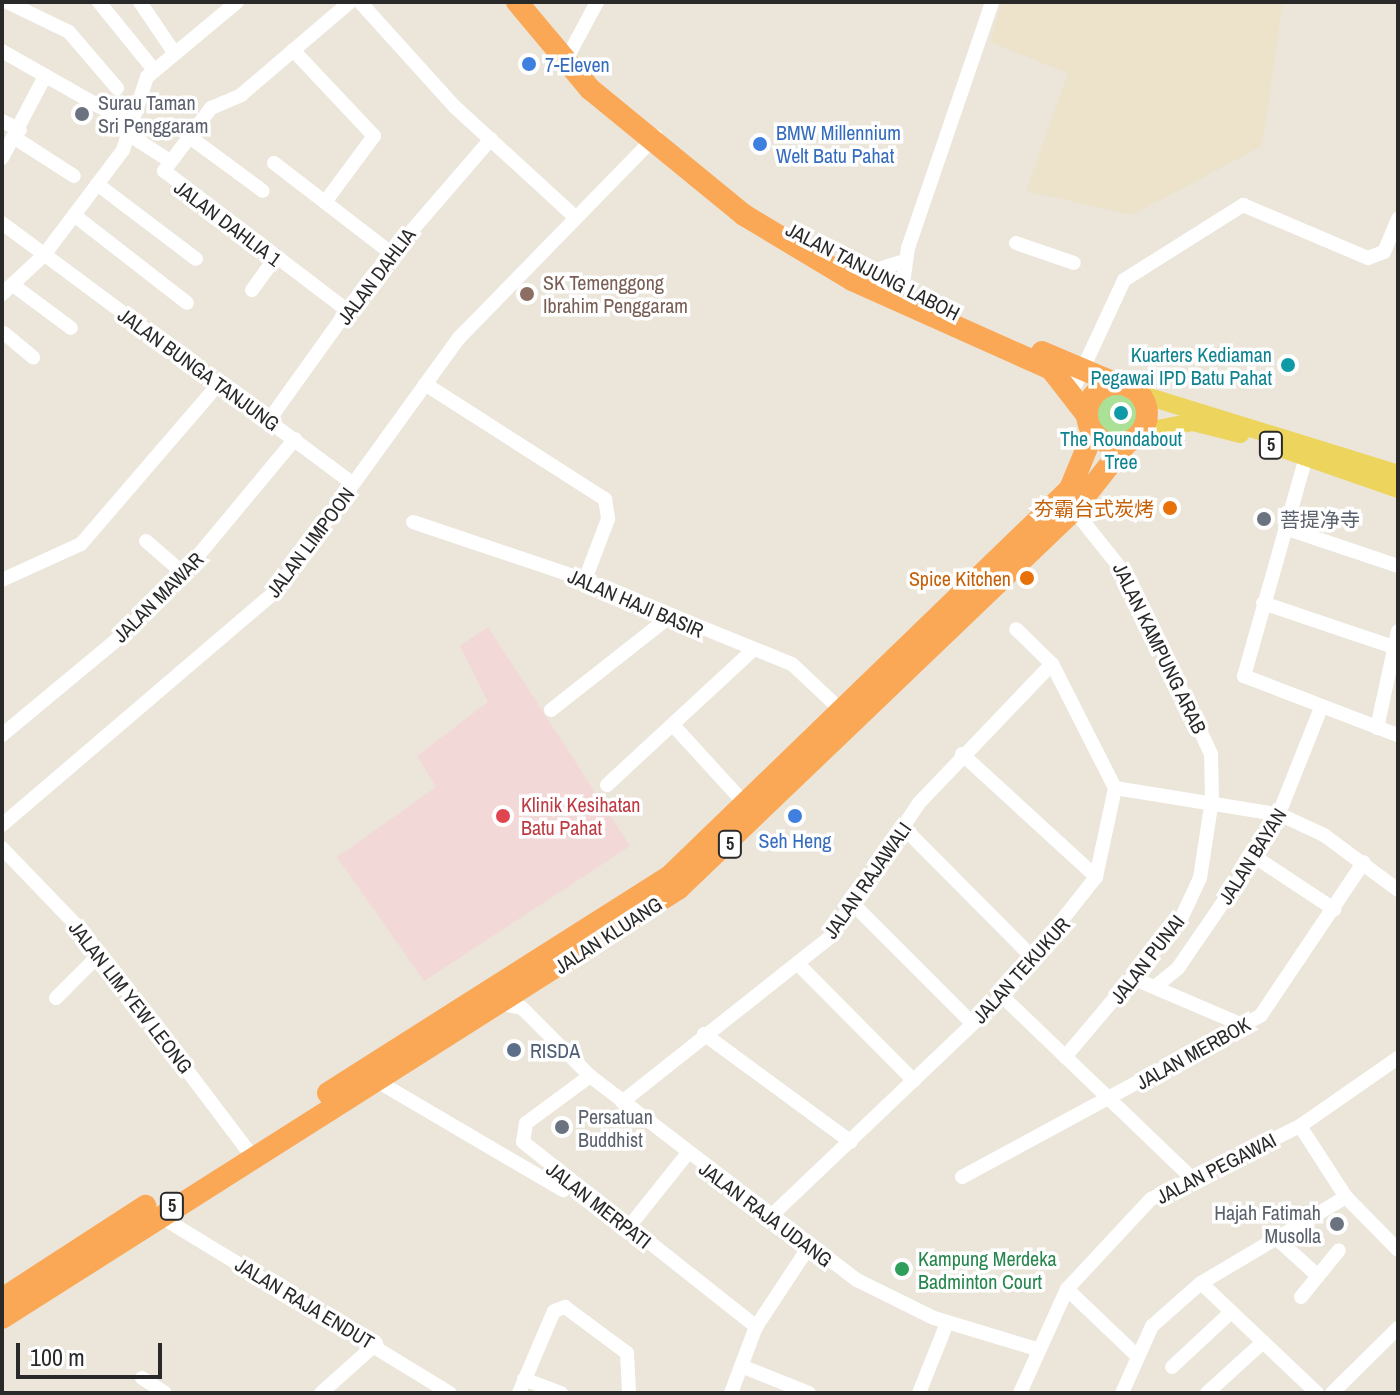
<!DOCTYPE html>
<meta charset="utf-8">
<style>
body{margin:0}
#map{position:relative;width:1400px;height:1395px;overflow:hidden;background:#ebe5da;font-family:"Archivo Narrow","Noto Sans SC",sans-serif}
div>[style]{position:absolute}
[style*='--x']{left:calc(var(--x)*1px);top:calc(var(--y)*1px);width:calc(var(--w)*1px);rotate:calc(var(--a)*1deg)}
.education>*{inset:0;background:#ece3ca}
.medical>*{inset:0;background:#f2d8d7}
.green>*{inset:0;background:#abe197}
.round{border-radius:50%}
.minor>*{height:14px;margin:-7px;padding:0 7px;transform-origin:7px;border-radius:7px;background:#fff}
.major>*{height:18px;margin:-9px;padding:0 9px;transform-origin:9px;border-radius:9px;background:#edd55d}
.highway>*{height:22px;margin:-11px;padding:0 11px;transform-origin:11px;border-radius:11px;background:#faa856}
.highway>.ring{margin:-11px;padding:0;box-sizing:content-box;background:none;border:22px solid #faa856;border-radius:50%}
.dots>*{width:22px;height:22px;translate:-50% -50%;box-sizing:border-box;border:4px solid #fff;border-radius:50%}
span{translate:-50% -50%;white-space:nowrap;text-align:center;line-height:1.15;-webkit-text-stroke:7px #fff;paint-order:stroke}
.shield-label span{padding:2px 6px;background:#fff;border:2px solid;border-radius:6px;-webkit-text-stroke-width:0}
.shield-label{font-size:18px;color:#292929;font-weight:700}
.shop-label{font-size:20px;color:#366cbe}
.left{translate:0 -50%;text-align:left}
.worship-label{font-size:20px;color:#5b616d}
.right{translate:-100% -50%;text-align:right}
.street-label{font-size:20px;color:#292929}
.education-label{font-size:20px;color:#785e54}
.culture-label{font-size:20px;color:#0d838f}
.food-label{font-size:20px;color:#c56008}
.health-label{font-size:20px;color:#be3a42}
.service-label{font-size:20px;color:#4e5e75}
.leisure-label{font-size:20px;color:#27864d}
.frame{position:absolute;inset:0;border:4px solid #292929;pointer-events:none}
.scale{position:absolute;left:16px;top:1343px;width:146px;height:36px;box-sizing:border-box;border:4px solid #292929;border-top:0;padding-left:10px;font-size:24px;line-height:28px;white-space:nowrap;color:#292929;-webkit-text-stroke:6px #fff;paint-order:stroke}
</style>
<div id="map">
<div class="education">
<div style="clip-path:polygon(1002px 2px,1283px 2px,1262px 146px,1132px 215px,1026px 191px,1068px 73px,990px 42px)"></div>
</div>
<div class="medical">
<div style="clip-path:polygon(488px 627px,630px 846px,424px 981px,337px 857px,436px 787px,417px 756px,488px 702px,460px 646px)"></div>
</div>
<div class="green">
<div class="round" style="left:1095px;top:391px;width:44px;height:44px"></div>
</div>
<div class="minor">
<div style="--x:7;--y:2;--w:69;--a:25.8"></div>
<div style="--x:69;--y:32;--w:74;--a:49.4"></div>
<div style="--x:99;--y:2;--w:87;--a:51"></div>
<div style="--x:140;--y:2;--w:59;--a:56"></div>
<div style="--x:360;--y:2;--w:142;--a:47.9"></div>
<div style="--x:455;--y:107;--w:161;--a:42.5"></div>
<div style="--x:293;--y:50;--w:118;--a:46.7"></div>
<div style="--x:374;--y:136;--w:82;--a:126.6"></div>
<div style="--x:2;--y:51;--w:146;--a:29.6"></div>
<div style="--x:567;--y:58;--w:64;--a:-61.8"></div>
<div style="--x:2;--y:121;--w:20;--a:27"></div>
<div style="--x:128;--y:134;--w:46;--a:32.7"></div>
<div style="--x:187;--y:135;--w:94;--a:36.4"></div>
<div style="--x:15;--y:138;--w:70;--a:32.8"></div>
<div style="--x:2;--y:158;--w:93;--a:-62.3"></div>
<div style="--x:274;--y:163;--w:149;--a:37.6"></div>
<div style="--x:97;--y:184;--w:124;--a:37.1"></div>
<div style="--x:74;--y:215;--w:143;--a:37.9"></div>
<div style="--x:2;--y:223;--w:437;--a:36.6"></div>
<div style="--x:1016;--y:243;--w:61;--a:19"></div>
<div style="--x:867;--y:273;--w:35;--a:-18"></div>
<div style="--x:13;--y:285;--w:72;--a:36.6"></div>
<div style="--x:252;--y:290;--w:39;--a:-54"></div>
<div style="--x:902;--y:290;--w:42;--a:-81.9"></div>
<div style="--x:908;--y:248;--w:260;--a:-71.1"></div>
<div style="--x:2;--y:294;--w:57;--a:-42.9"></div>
<div style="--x:44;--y:255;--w:131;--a:-53"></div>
<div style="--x:123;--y:150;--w:77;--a:-71.8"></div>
<div style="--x:147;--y:77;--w:117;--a:-39.8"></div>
<div style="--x:348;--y:311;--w:231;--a:-142.7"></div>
<div style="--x:164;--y:171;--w:79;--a:-53.3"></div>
<div style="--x:211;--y:108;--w:33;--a:-23"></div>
<div style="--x:241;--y:95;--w:143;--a:-40.5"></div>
<div style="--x:4;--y:333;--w:38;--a:40"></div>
<div style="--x:425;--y:384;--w:214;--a:32.6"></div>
<div style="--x:605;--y:499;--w:20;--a:81"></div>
<div style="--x:608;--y:519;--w:65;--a:110.7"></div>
<div style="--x:1073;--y:390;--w:121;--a:-65.1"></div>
<div style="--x:1124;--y:280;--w:141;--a:-32.2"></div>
<div style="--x:1243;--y:205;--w:136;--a:23"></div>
<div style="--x:1368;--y:258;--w:17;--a:-21"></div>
<div style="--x:1384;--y:252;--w:36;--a:-67"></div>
<div style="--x:269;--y:420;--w:173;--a:-54.4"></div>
<div style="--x:370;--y:279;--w:185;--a:-49.2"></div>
<div style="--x:1306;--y:457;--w:228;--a:105.8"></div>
<div style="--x:1244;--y:676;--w:165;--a:21"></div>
<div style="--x:413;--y:522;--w:182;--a:18.6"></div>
<div style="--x:585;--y:580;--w:223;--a:22.1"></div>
<div style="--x:792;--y:664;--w:70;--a:43.3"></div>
<div style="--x:1285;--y:528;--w:119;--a:18.6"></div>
<div style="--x:146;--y:541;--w:49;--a:40.9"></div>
<div style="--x:2;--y:580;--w:87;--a:-24.5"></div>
<div style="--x:81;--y:544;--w:210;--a:-49.3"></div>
<div style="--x:1263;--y:603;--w:138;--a:18.6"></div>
<div style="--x:551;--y:710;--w:150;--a:-38.2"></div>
<div style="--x:673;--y:725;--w:108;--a:47.6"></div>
<div style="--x:1377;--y:728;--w:99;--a:-77.8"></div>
<div style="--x:2;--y:735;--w:146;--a:-39.7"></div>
<div style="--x:114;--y:642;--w:103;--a:-45"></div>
<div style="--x:187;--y:569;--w:169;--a:-50.3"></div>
<div style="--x:962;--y:754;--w:182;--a:42.5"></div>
<div style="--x:607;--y:785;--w:199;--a:-42.8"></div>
<div style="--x:1115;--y:788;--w:168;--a:9.2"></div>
<div style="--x:1281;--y:815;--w:47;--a:24.9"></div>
<div style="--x:1324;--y:835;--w:92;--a:36.6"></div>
<div style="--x:2;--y:825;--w:359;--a:-40.5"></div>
<div style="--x:275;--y:592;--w:314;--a:-54.1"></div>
<div style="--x:459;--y:338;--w:282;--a:-45.7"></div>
<div style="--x:904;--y:828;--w:185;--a:45.2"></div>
<div style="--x:2;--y:848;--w:114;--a:46.1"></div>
<div style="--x:81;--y:930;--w:282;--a:52.9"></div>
<div style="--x:1255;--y:857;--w:95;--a:33.4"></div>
<div style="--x:854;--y:905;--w:168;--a:45"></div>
<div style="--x:799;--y:965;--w:163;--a:45.2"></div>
<div style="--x:1135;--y:979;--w:114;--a:23.2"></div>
<div style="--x:1156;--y:986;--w:28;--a:-39"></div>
<div style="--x:1178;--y:968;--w:166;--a:-55.5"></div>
<div style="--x:1272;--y:831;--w:132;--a:-68.3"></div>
<div style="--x:1002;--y:996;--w:260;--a:43.8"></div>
<div style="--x:56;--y:998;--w:62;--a:-45"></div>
<div style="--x:503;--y:1004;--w:19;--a:12"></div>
<div style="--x:522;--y:1008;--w:96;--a:45"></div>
<div style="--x:590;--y:1076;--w:336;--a:37.4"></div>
<div style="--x:857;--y:1280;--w:86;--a:26.3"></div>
<div style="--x:934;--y:1318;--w:108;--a:16.8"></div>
<div style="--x:704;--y:1034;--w:182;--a:36.3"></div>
<div style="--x:1065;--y:1057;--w:178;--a:-49.8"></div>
<div style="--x:1180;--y:921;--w:47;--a:-65.1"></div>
<div style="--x:1200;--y:878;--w:79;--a:-81.3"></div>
<div style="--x:1212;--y:800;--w:46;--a:-91.2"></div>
<div style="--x:1211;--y:754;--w:192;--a:-115"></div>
<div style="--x:1130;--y:580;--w:90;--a:-128.7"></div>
<div style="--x:590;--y:1076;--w:79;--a:143.7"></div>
<div style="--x:526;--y:1123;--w:19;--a:99"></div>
<div style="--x:523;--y:1142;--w:298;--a:38.4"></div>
<div style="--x:377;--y:1081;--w:216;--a:30.4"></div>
<div style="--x:622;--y:1102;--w:265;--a:-38.4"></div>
<div style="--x:830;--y:937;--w:161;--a:-56.4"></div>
<div style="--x:919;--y:803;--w:192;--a:-46.3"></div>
<div style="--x:1300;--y:1126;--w:85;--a:57.1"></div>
<div style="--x:1346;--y:1197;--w:74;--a:45.5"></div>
<div style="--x:962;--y:1177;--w:340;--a:-28.4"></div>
<div style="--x:1261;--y:1015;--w:184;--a:-56.1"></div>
<div style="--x:158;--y:1215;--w:342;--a:31.4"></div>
<div style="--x:771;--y:1216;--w:319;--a:-43.6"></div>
<div style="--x:1002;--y:996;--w:152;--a:-51.7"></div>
<div style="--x:1096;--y:877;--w:91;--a:-77.9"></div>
<div style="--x:1115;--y:788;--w:139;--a:-116.9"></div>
<div style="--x:1052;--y:664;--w:50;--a:-135.8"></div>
<div style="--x:628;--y:1228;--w:95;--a:-51.4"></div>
<div style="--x:1275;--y:1237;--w:58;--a:42.2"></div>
<div style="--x:1201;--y:1283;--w:160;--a:43.5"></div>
<div style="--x:1067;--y:1289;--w:97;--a:43.7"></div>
<div style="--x:1301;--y:1297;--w:60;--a:-51"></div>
<div style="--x:741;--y:1366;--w:73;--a:21.7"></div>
<div style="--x:1172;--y:1367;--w:81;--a:-43"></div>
<div style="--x:142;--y:1378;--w:27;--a:33"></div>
<div style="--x:524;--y:1379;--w:40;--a:21"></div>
<div style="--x:321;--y:1393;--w:74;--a:-41.7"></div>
<div style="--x:519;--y:1393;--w:89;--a:-66.9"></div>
<div style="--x:554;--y:1311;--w:12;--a:-20"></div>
<div style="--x:565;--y:1307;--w:77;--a:36.6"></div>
<div style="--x:627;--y:1353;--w:40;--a:87.1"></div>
<div style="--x:731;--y:1393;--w:71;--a:-69.3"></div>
<div style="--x:756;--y:1327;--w:95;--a:-56.6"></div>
<div style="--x:919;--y:1393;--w:75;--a:-68.2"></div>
<div style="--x:1020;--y:1393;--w:114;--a:-65.7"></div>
<div style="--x:1067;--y:1289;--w:123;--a:-47"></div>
<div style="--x:1151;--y:1199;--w:166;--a:-26.1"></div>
<div style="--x:1300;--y:1126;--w:119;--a:-34.8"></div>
<div style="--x:1122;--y:1393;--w:73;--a:-65.9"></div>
<div style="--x:1152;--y:1326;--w:65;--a:-41.3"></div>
<div style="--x:1201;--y:1283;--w:169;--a:-30.7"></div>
<div style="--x:1207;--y:1393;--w:76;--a:-42.3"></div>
<div style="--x:1332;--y:1393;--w:93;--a:-44.6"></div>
</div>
<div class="major">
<div style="--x:1140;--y:394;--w:270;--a:17.2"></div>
<div style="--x:1142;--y:432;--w:52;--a:-11.1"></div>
<div style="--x:1193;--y:422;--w:49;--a:14.3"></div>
<div style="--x:1283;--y:449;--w:122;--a:19.2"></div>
</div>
<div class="highway">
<div style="--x:517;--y:2;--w:114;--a:50"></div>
<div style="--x:590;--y:89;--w:199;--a:39.3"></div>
<div style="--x:744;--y:215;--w:126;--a:31"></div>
<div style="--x:852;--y:280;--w:218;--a:24.1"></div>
<div style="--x:1051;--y:369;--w:57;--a:52.1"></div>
<div style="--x:1042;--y:352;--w:82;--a:23.1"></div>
<div class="ring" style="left:1087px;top:384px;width:38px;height:38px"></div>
<div style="--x:328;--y:1093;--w:405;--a:-32.4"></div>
<div style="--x:670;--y:876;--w:557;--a:-44.05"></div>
<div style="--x:1070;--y:489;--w:61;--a:-67.7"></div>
<div style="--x:2;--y:1299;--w:171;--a:-33"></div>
<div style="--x:2;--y:1318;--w:801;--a:-32.4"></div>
<div style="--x:678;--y:889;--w:548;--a:-43.74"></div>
<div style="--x:1074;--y:510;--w:85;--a:-51.7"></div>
</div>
<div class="dots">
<div style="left:529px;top:64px;background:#3f7fe0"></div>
<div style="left:82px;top:114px;background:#6b7280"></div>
<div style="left:760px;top:144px;background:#3f7fe0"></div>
<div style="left:527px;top:294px;background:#8d6e63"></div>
<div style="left:1288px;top:365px;background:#0f9aa8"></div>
<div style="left:1121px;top:413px;background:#0f9aa8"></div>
<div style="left:1170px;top:508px;background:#e8710a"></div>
<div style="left:1264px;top:519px;background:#6b7280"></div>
<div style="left:1027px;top:578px;background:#e8710a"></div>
<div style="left:503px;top:816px;background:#e0444e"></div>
<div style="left:795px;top:816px;background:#3f7fe0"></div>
<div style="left:514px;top:1050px;background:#5c6f8a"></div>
<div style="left:562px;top:1127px;background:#6b7280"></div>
<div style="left:1337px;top:1224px;background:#6b7280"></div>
<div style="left:902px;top:1269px;background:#2e9e5b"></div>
</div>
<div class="shield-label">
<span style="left:1271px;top:445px">5</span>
<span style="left:730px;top:844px">5</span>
<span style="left:172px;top:1206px">5</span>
</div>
<div class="shop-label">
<span class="left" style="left:545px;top:64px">7-Eleven</span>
<span class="left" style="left:776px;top:144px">BMW Millennium<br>Welt Batu Pahat</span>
<span style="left:795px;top:840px">Seh Heng</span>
</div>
<div class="worship-label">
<span class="left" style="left:98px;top:114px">Surau Taman<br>Sri Penggaram</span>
<span class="left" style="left:1280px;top:519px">菩提净寺</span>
<span class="left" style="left:578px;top:1128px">Persatuan<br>Buddhist</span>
<span class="right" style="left:1321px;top:1224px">Hajah Fatimah<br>Musolla</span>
</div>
<div class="street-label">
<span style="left:228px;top:223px;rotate:37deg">JALAN DAHLIA 1</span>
<span style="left:873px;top:271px;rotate:27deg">JALAN TANJUNG LABOH</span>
<span style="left:376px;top:276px;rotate:-53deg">JALAN DAHLIA</span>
<span style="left:199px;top:369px;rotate:36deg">JALAN BUNGA TANJUNG</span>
<span style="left:310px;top:542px;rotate:-53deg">JALAN LIMPOON</span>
<span style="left:158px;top:597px;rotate:-45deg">JALAN MAWAR</span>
<span style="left:636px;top:603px;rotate:23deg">JALAN HAJI BASIR</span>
<span style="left:1160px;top:648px;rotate:64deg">JALAN KAMPUNG ARAB</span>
<span style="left:1252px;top:856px;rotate:-58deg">JALAN BAYAN</span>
<span style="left:867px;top:880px;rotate:-55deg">JALAN RAJAWALI</span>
<span style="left:608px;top:935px;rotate:-33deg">JALAN KLUANG</span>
<span style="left:1147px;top:959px;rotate:-52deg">JALAN PUNAI</span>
<span style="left:1021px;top:970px;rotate:-48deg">JALAN TEKUKUR</span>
<span style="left:131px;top:997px;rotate:52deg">JALAN LIM YEW LEONG</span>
<span style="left:1193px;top:1053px;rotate:-29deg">JALAN MERBOK</span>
<span style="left:1216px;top:1168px;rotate:-27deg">JALAN PEGAWAI</span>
<span style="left:599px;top:1205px;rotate:38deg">JALAN MERPATI</span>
<span style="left:766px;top:1214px;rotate:37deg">JALAN RAJA UDANG</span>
<span style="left:305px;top:1303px;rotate:31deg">JALAN RAJA ENDUT</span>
</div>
<div class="education-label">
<span class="left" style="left:543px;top:294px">SK Temenggong<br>Ibrahim Penggaram</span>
</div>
<div class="culture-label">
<span class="right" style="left:1272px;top:366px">Kuarters Kediaman<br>Pegawai IPD Batu Pahat</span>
<span style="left:1121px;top:450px">The Roundabout<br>Tree</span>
</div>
<div class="food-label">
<span class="right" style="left:1154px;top:508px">夯霸台式炭烤</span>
<span class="right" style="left:1011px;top:578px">Spice Kitchen</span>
</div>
<div class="health-label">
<span class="left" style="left:521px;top:816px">Klinik Kesihatan<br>Batu Pahat</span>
</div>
<div class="service-label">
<span class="left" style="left:530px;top:1050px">RISDA</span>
</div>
<div class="leisure-label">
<span class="left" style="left:918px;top:1270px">Kampung Merdeka<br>Badminton Court</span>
</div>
<div class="frame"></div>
<div class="scale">100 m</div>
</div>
